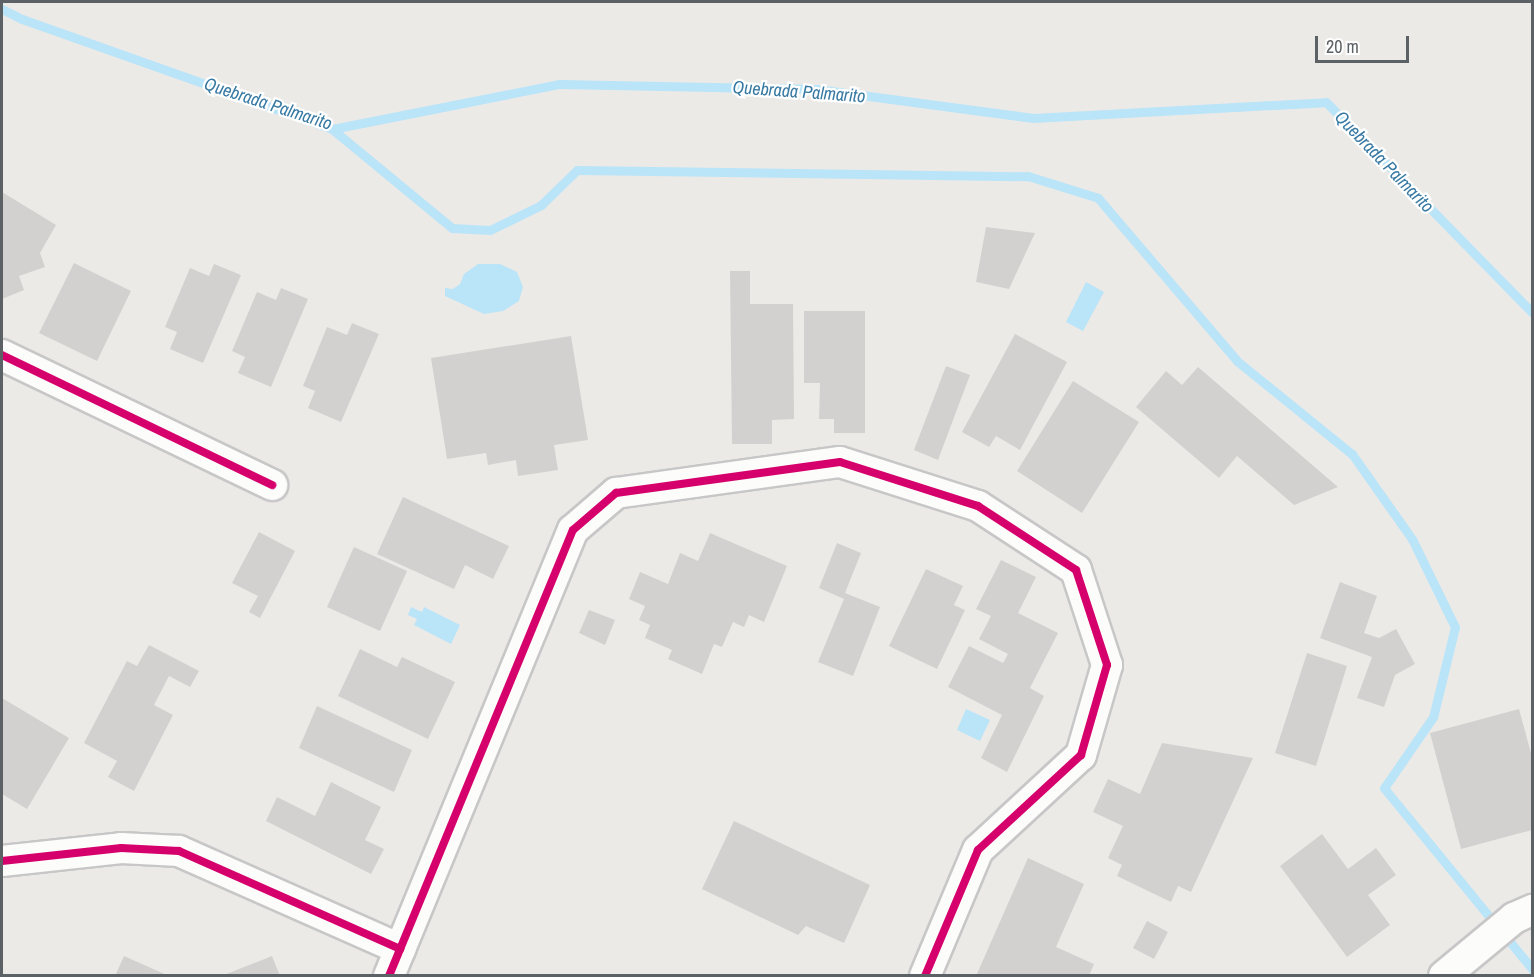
<!DOCTYPE html>
<style>
body{margin:0}
#map{position:relative;width:1534px;height:977px;overflow:hidden;background:#eceae7;font-family:"Archivo Narrow",sans-serif}
div>[style]{position:absolute}
[style*='--x']{left:calc(var(--x)*1px);top:calc(var(--y)*1px);width:calc(var(--w)*1px);rotate:calc(var(--a)*1deg)}
.water>*{inset:0;background:#bae4f8}
.stream>*{height:9px;margin:-4.5px;padding:0 4.5px;transform-origin:4.5px;border-radius:4.5px;background:#bae4f8}
.building>*{inset:0;background:#d3d1cf}
.roads{filter:drop-shadow(2px 0 #c8c7c8) drop-shadow(-2px 0 #c8c7c8) drop-shadow(0 2px #c8c7c8) drop-shadow(0 -2px #c8c7c8)}
.minor>*{height:30px;margin:-15px;padding:0 15px;transform-origin:15px;border-radius:15px;background:#fcfcfb}
.cycleway>*{height:8px;margin:-4px;padding:0 4px;transform-origin:4px;border-radius:4px;background:#d6006c}
span{translate:-50% -50%;white-space:nowrap;text-align:center;line-height:1.15;-webkit-text-stroke:4.5px #fff;paint-order:stroke}
.water-label{font-size:18px;color:#3779a3;font-style:italic}
.frame{position:absolute;inset:0;border:3px solid #5c6165;pointer-events:none}
.scale{position:absolute;left:1315px;top:36px;width:94px;height:27px;box-sizing:border-box;border:3px solid #5c6165;border-top:0;padding-left:8px;font-size:18px;line-height:21px;white-space:nowrap;color:#5c6165;-webkit-text-stroke:4px #fff;paint-order:stroke}
</style>
<div id="map">
<div class="water">
<div style="clip-path:polygon(478px 264px,500px 264px,517px 272px,523px 287px,519px 301px,503px 311px,484px 314px,445px 296px,445px 288px,453px 289px,460px 284px,464px 274px)"></div>
<div style="clip-path:polygon(1086px 282px,1104px 292px,1083px 331px,1066px 322px)"></div>
<div style="clip-path:polygon(411px 607px,422px 612px,424px 607px,460px 625px,451px 644px,414px 625px,417px 619px,408px 615px)"></div>
<div style="clip-path:polygon(966px 709px,990px 720px,980px 741px,957px 730px)"></div>
</div>
<div class="stream">
<div style="--x:2;--y:9;--w:22;--a:27"></div>
<div style="--x:22;--y:19;--w:329;--a:19.5"></div>
<div style="--x:332;--y:129;--w:232;--a:-11.2"></div>
<div style="--x:560;--y:84;--w:256;--a:1.1"></div>
<div style="--x:816;--y:89;--w:219;--a:7.6"></div>
<div style="--x:1033;--y:118;--w:293;--a:-3.1"></div>
<div style="--x:1326;--y:102;--w:294;--a:45.6"></div>
<div style="--x:332;--y:129;--w:156;--a:39.5"></div>
<div style="--x:452;--y:228;--w:38;--a:3"></div>
<div style="--x:490;--y:230;--w:57;--a:-26.1"></div>
<div style="--x:541;--y:205;--w:50;--a:-44.2"></div>
<div style="--x:577;--y:170;--w:451;--a:0.8"></div>
<div style="--x:1028;--y:176;--w:73;--a:17.4"></div>
<div style="--x:1098;--y:198;--w:214;--a:49.5"></div>
<div style="--x:1237;--y:361;--w:148;--a:39"></div>
<div style="--x:1352;--y:454;--w:104;--a:54.8"></div>
<div style="--x:1412;--y:539;--w:98;--a:64"></div>
<div style="--x:1455;--y:627;--w:93;--a:103.7"></div>
<div style="--x:1433;--y:717;--w:86;--a:124.6"></div>
<div style="--x:1384;--y:788;--w:234;--a:50.7"></div>
</div>
<div class="building">
<div style="clip-path:polygon(2px 192px,56px 225px,40px 253px,45px 267px,19px 276px,24px 290px,2px 299px)"></div>
<div style="clip-path:polygon(986px 227px,1035px 233px,1009px 289px,976px 282px)"></div>
<div style="clip-path:polygon(74px 263px,131px 291px,97px 361px,39px 333px)"></div>
<div style="clip-path:polygon(214px 264px,241px 275px,203px 363px,170px 349px,177px 332px,165px 327px,190px 268px,209px 276px)"></div>
<div style="clip-path:polygon(730px 271px,750px 271px,750px 304px,793px 304px,794px 419px,772px 420px,772px 444px,732px 444px)"></div>
<div style="clip-path:polygon(281px 288px,308px 299px,271px 387px,238px 373px,245px 357px,232px 351px,257px 292px,276px 300px)"></div>
<div style="clip-path:polygon(804px 311px,865px 311px,865px 433px,834px 433px,834px 419px,819px 419px,820px 383px,804px 383px)"></div>
<div style="clip-path:polygon(352px 323px,379px 334px,341px 422px,308px 408px,315px 391px,303px 386px,327px 327px,347px 335px)"></div>
<div style="clip-path:polygon(1015px 334px,1067px 362px,1020px 450px,996px 436px,989px 447px,962px 432px)"></div>
<div style="clip-path:polygon(571px 336px,588px 440px,554px 445px,558px 470px,518px 476px,516px 460px,488px 465px,486px 453px,447px 459px,431px 358px)"></div>
<div style="clip-path:polygon(946px 366px,970px 375px,938px 460px,914px 450px)"></div>
<div style="clip-path:polygon(1198px 367px,1338px 487px,1294px 505px,1237px 456px,1219px 478px,1136px 407px,1166px 371px,1182px 385px)"></div>
<div style="clip-path:polygon(1073px 381px,1139px 422px,1082px 513px,1017px 471px)"></div>
<div style="clip-path:polygon(403px 497px,509px 546px,493px 579px,465px 565px,454px 589px,377px 554px)"></div>
<div style="clip-path:polygon(259px 532px,295px 551px,260px 618px,249px 612px,258px 596px,232px 583px)"></div>
<div style="clip-path:polygon(710px 533px,787px 566px,764px 622px,749px 615px,744px 627px,733px 622px,722px 647px,714px 644px,702px 674px,668px 659px,672px 650px,645px 638px,650px 625px,639px 620px,645px 606px,629px 599px,640px 572px,668px 584px,680px 553px,698px 561px)"></div>
<div style="clip-path:polygon(837px 543px,861px 553px,845px 593px,880px 607px,853px 676px,818px 662px,844px 599px,819px 588px)"></div>
<div style="clip-path:polygon(354px 547px,407px 571px,380px 631px,327px 607px)"></div>
<div style="clip-path:polygon(1001px 560px,1036px 577px,1018px 613px,1058px 633px,1030px 688px,1044px 696px,1007px 772px,981px 758px,1002px 715px,948px 687px,969px 646px,1003px 663px,1008px 654px,979px 639px,991px 616px,976px 609px)"></div>
<div style="clip-path:polygon(926px 569px,963px 586px,954px 605px,965px 610px,937px 669px,889px 646px)"></div>
<div style="clip-path:polygon(1340px 582px,1377px 596px,1364px 633px,1379px 638px,1396px 629px,1415px 664px,1395px 675px,1384px 707px,1357px 698px,1372px 657px,1320px 638px)"></div>
<div style="clip-path:polygon(589px 610px,615px 620px,605px 645px,579px 633px)"></div>
<div style="clip-path:polygon(149px 645px,199px 671px,190px 687px,169px 676px,154px 705px,173px 715px,134px 791px,108px 777px,117px 761px,84px 743px,127px 661px,137px 666px)"></div>
<div style="clip-path:polygon(360px 649px,397px 667px,402px 657px,455px 682px,428px 739px,338px 696px)"></div>
<div style="clip-path:polygon(1307px 653px,1347px 666px,1316px 766px,1275px 753px)"></div>
<div style="clip-path:polygon(2px 698px,69px 738px,27px 809px,2px 794px)"></div>
<div style="clip-path:polygon(317px 706px,412px 750px,394px 792px,299px 748px)"></div>
<div style="clip-path:polygon(1519px 709px,1532px 757px,1532px 830px,1461px 849px,1430px 733px)"></div>
<div style="clip-path:polygon(1162px 743px,1253px 758px,1191px 892px,1178px 886px,1171px 902px,1117px 876px,1122px 865px,1108px 858px,1123px 826px,1093px 812px,1108px 779px,1140px 794px)"></div>
<div style="clip-path:polygon(331px 782px,381px 807px,365px 840px,384px 849px,371px 874px,266px 821px,277px 797px,315px 816px)"></div>
<div style="clip-path:polygon(734px 821px,870px 885px,844px 943px,806px 926px,798px 935px,702px 889px)"></div>
<div style="clip-path:polygon(1322px 834px,1348px 869px,1376px 848px,1396px 875px,1368px 895px,1390px 925px,1347px 957px,1280px 866px)"></div>
<div style="clip-path:polygon(1028px 858px,1084px 884px,1056px 947px,1094px 964px,1089px 976px,976px 976px)"></div>
<div style="clip-path:polygon(1147px 921px,1168px 932px,1154px 959px,1133px 948px)"></div>
<div style="clip-path:polygon(124px 956px,169px 976px,115px 976px)"></div>
<div style="clip-path:polygon(272px 956px,280px 976px,224px 976px,224px 975px)"></div>
</div>
<div class="roads">
<div class="minor">
<div style="--x:2;--y:355;--w:300;--a:25.7"></div>
<div style="--x:2;--y:861;--w:120;--a:-6.2"></div>
<div style="--x:121;--y:848;--w:58;--a:3"></div>
<div style="--x:179;--y:851;--w:242;--a:23.9"></div>
<div style="--x:389;--y:976;--w:482;--a:-67.6"></div>
<div style="--x:573;--y:530;--w:57;--a:-40.7"></div>
<div style="--x:616;--y:493;--w:226;--a:-7.9"></div>
<div style="--x:840;--y:462;--w:145;--a:17.7"></div>
<div style="--x:978;--y:506;--w:117;--a:33.1"></div>
<div style="--x:1076;--y:570;--w:100;--a:71.9"></div>
<div style="--x:1107;--y:665;--w:94;--a:106.1"></div>
<div style="--x:1081;--y:755;--w:140;--a:137.3"></div>
<div style="--x:978;--y:850;--w:137;--a:112.8"></div>
<div style="--x:1444;--y:976;--w:91;--a:-39.6"></div>
<div style="--x:1514;--y:918;--w:20;--a:-24"></div>
</div>
</div>
<div class="cycleway">
<div style="--x:2;--y:355;--w:300;--a:25.7"></div>
<div style="--x:2;--y:861;--w:120;--a:-6.2"></div>
<div style="--x:121;--y:848;--w:58;--a:3"></div>
<div style="--x:179;--y:851;--w:242;--a:23.9"></div>
<div style="--x:389;--y:976;--w:482;--a:-67.6"></div>
<div style="--x:573;--y:530;--w:57;--a:-40.7"></div>
<div style="--x:616;--y:493;--w:226;--a:-7.9"></div>
<div style="--x:840;--y:462;--w:145;--a:17.7"></div>
<div style="--x:978;--y:506;--w:117;--a:33.1"></div>
<div style="--x:1076;--y:570;--w:100;--a:71.9"></div>
<div style="--x:1107;--y:665;--w:94;--a:106.1"></div>
<div style="--x:1081;--y:755;--w:140;--a:137.3"></div>
<div style="--x:978;--y:850;--w:137;--a:112.8"></div>
</div>
<div class="water-label">
<span style="left:799px;top:92px;rotate:4deg">Quebrada Palmarito</span>
<span style="left:268px;top:104px;rotate:18deg">Quebrada Palmarito</span>
<span style="left:1384px;top:162px;rotate:46deg">Quebrada Palmarito</span>
</div>
<div class="frame"></div>
<div class="scale">20 m</div>
</div>
